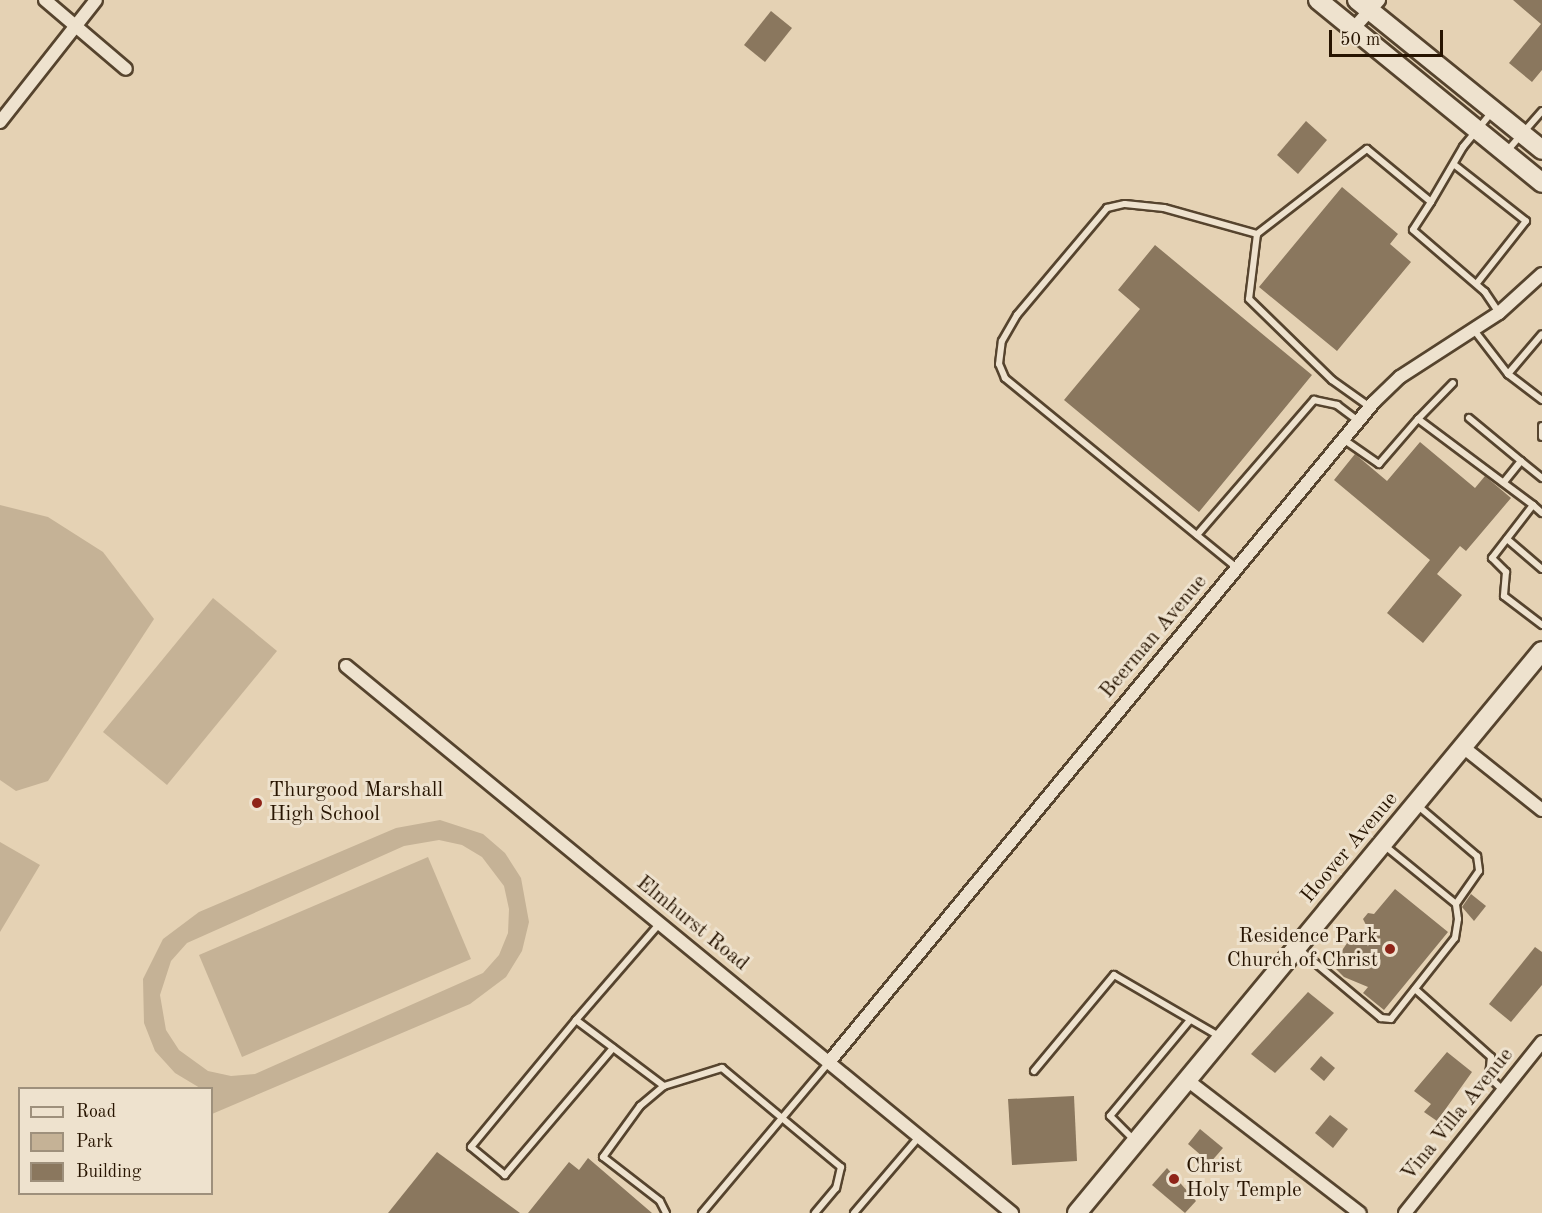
<!DOCTYPE html>
<style>
body{margin:0}
#map{position:relative;width:1542px;height:1213px;overflow:hidden;background:#e5d2b4;font-family:"Old Standard TT",serif}
div>[style]{position:absolute}
[style*='--x']{left:calc(var(--x)*1px);top:calc(var(--y)*1px);width:calc(var(--w)*1px);rotate:calc(var(--a)*1deg)}
.green>*{inset:0;background:#c5b296}
.building>*{inset:0;background:#8a775e}
.roads{filter:drop-shadow(2px 0 #56442e) drop-shadow(-2px 0 #56442e) drop-shadow(0 2px #56442e) drop-shadow(0 -2px #56442e)}
.lane>*{height:6px;margin:-3px;padding:0 3px;transform-origin:3px;border-radius:3px;background:#eee2ce}
.street>*{height:12px;margin:-6px;padding:0 6px;transform-origin:6px;border-radius:6px;background:#eee2ce}
.secondary>*{height:18px;margin:-9px;padding:0 9px;transform-origin:9px;border-radius:9px;background:#eee2ce}
.dots>*{width:16px;height:16px;translate:-50% -50%;box-sizing:border-box;border:3px solid #eee2ce;border-radius:50%}
span{translate:-50% -50%;white-space:nowrap;text-align:center;line-height:1.15;-webkit-text-stroke:6px #eee2ce;paint-order:stroke}
.street-label{font-size:21px;color:#271401}
.poi-label{font-size:21px;color:#271401}
.left{translate:0 -50%;text-align:left}
.right{translate:-100% -50%;text-align:right}
.legend{position:absolute;left:18px;top:1087px;width:195px;height:108px;box-sizing:border-box;background:#eee2ce;border:2px solid #9e907c;margin:0;padding:8px 10px;list-style:none;font-size:18px;color:#271401}
.legend li{display:flex;align-items:center;gap:12px;height:30px}
.legend b{width:30px;border:2px solid #9e907c}
.scale{position:absolute;left:1329px;top:30px;width:114px;height:27px;box-sizing:border-box;border:3px solid #271401;border-top:0;padding-left:8px;font-size:18px;line-height:21px;white-space:nowrap;color:#271401;-webkit-text-stroke:4px #eee2ce;paint-order:stroke}
</style>
<div id="map">
<div class="green">
<div style="clip-path:polygon(0 505px,48px 517px,103px 552px,154px 619px,48px 781px,16px 791px,0 780px)"></div>
<div style="clip-path:polygon(213px 598px,277px 651px,167px 785px,103px 732px)"></div>
<div style="clip-path:polygon(evenodd,440px 820px,483px 834px,505px 853px,521px 878px,529px 922px,522px 951px,506px 977px,470px 1004px,212px 1114px,212px 1088px,200px 1088px,175px 1073px,155px 1051px,144px 1023px,143px 979px,163px 939px,199px 912px,396px 828px,440px 820px,439px 840px,462px 845px,482px 857px,504px 886px,509px 909px,508px 933px,499px 955px,483px 973px,255px 1074px,231px 1076px,208px 1071px,179px 1050px,166px 1030px,160px 995px,171px 961px,187px 943px,404px 846px,439px 840px)"></div>
<div style="clip-path:polygon(0 842px,40px 865px,0 932px)"></div>
<div style="clip-path:polygon(428px 857px,471px 959px,242px 1057px,199px 955px)"></div>
</div>
<div class="building">
<div style="clip-path:polygon(1513px 0,1542px 0,1542px 70px,1532px 82px,1509px 63px,1541px 24px)"></div>
<div style="clip-path:polygon(771px 11px,792px 28px,765px 62px,744px 45px)"></div>
<div style="clip-path:polygon(1306px 121px,1327px 140px,1298px 174px,1277px 155px)"></div>
<div style="clip-path:polygon(1342px 187px,1398px 234px,1390px 244px,1411px 262px,1337px 351px,1259px 287px)"></div>
<div style="clip-path:polygon(1155px 245px,1312px 375px,1199px 512px,1064px 400px,1140px 309px,1118px 290px)"></div>
<div style="clip-path:polygon(1420px 442px,1475px 488px,1485px 476px,1511px 498px,1466px 551px,1460px 546px,1437px 574px,1462px 595px,1423px 643px,1387px 613px,1430px 560px,1334px 480px,1355px 454px,1387px 481px)"></div>
<div style="clip-path:polygon(1395px 889px,1448px 932px,1384px 1010px,1363px 993px,1368px 987px,1344px 977px,1332px 965px,1354px 933px,1371px 935px,1363px 919px,1368px 913px,1374px 914px)"></div>
<div style="clip-path:polygon(1471px 894px,1486px 906px,1474px 921px,1462px 907px)"></div>
<div style="clip-path:polygon(1535px 947px,1542px 952px,1542px 985px,1511px 1022px,1489px 1004px)"></div>
<div style="clip-path:polygon(1308px 992px,1334px 1013px,1275px 1073px,1251px 1054px)"></div>
<div style="clip-path:polygon(1447px 1052px,1472px 1072px,1437px 1121px,1424px 1112px,1431px 1104px,1414px 1091px)"></div>
<div style="clip-path:polygon(1321px 1056px,1335px 1068px,1324px 1081px,1310px 1069px)"></div>
<div style="clip-path:polygon(1074px 1096px,1077px 1161px,1012px 1165px,1008px 1099px)"></div>
<div style="clip-path:polygon(1330px 1115px,1348px 1129px,1333px 1148px,1315px 1133px)"></div>
<div style="clip-path:polygon(1200px 1129px,1223px 1148px,1210px 1163px,1188px 1144px)"></div>
<div style="clip-path:polygon(437px 1152px,520px 1213px,388px 1213px)"></div>
<div style="clip-path:polygon(588px 1158px,652px 1213px,528px 1213px,569px 1162px,579px 1170px)"></div>
<div style="clip-path:polygon(1167px 1168px,1196px 1201px,1185px 1213px,1152px 1185px)"></div>
</div>
<div class="roads">
<div class="lane">
<div style="--x:1507;--y:151;--w:53;--a:-48.8"></div>
<div style="--x:1456;--y:166;--w:89;--a:38.2"></div>
<div style="--x:1526;--y:221;--w:79;--a:128.3"></div>
<div style="--x:1431;--y:202;--w:33;--a:123"></div>
<div style="--x:1413;--y:230;--w:95;--a:40.7"></div>
<div style="--x:1485;--y:292;--w:25;--a:56"></div>
<div style="--x:1257;--y:234;--w:65;--a:97"></div>
<div style="--x:1249;--y:299;--w:116;--a:44.3"></div>
<div style="--x:1332;--y:380;--w:47;--a:35.4"></div>
<div style="--x:1474;--y:330;--w:56;--a:52.3"></div>
<div style="--x:1508;--y:374;--w:43;--a:37.4"></div>
<div style="--x:1508;--y:374;--w:52;--a:-49.6"></div>
<div style="--x:1469;--y:418;--w:67;--a:39.6"></div>
<div style="--x:1521;--y:461;--w:28;--a:129"></div>
<div style="--x:1418;--y:419;--w:50;--a:-45.8"></div>
<div style="--x:1542;--y:426;--w:11;--a:90"></div>
<div style="--x:1343;--y:439;--w:44;--a:34.8"></div>
<div style="--x:1379;--y:464;--w:60;--a:-49.1"></div>
<div style="--x:1418;--y:419;--w:144;--a:36.8"></div>
<div style="--x:1533;--y:505;--w:67;--a:127.7"></div>
<div style="--x:1492;--y:558;--w:20;--a:45"></div>
<div style="--x:1506;--y:572;--w:24;--a:95"></div>
<div style="--x:1504;--y:596;--w:48;--a:37.3"></div>
<div style="--x:1521;--y:461;--w:27;--a:39"></div>
<div style="--x:1533;--y:505;--w:12;--a:42"></div>
<div style="--x:1197;--y:535;--w:179;--a:-49.1"></div>
<div style="--x:1314;--y:400;--w:24;--a:12"></div>
<div style="--x:1337;--y:405;--w:26;--a:37"></div>
<div style="--x:1507;--y:539;--w:46;--a:40.6"></div>
<div style="--x:1237;--y:568;--w:300;--a:-140.7"></div>
<div style="--x:1005;--y:378;--w:15;--a:-113"></div>
<div style="--x:999;--y:364;--w:23;--a:-83"></div>
<div style="--x:1002;--y:341;--w:30;--a:-60"></div>
<div style="--x:1017;--y:315;--w:140;--a:-49.9"></div>
<div style="--x:1107;--y:208;--w:18;--a:-13"></div>
<div style="--x:1125;--y:204;--w:39;--a:6"></div>
<div style="--x:1164;--y:208;--w:97;--a:15.6"></div>
<div style="--x:1257;--y:234;--w:139;--a:-37.7"></div>
<div style="--x:1367;--y:149;--w:83;--a:39.6"></div>
<div style="--x:1431;--y:202;--w:64;--a:-59.8"></div>
<div style="--x:1463;--y:147;--w:44;--a:-50.5"></div>
<div style="--x:1417;--y:805;--w:79;--a:40.4"></div>
<div style="--x:1477;--y:856;--w:15;--a:82"></div>
<div style="--x:1479;--y:871;--w:40;--a:124.9"></div>
<div style="--x:1300;--y:950;--w:106;--a:40"></div>
<div style="--x:1381;--y:1018;--w:10;--a:6"></div>
<div style="--x:1391;--y:1019;--w:103;--a:-51.7"></div>
<div style="--x:1455;--y:938;--w:19;--a:-81"></div>
<div style="--x:1458;--y:919;--w:15;--a:-98"></div>
<div style="--x:1456;--y:904;--w:93;--a:-140.7"></div>
<div style="--x:1415;--y:989;--w:102;--a:41.8"></div>
<div style="--x:1491;--y:1057;--w:20;--a:96"></div>
<div style="--x:1489;--y:1077;--w:19;--a:43"></div>
<div style="--x:576;--y:1020;--w:128;--a:-49.1"></div>
<div style="--x:613;--y:1048;--w:167;--a:130.4"></div>
<div style="--x:505;--y:1175;--w:44;--a:-140.5"></div>
<div style="--x:471;--y:1147;--w:165;--a:-50.4"></div>
<div style="--x:576;--y:1020;--w:110;--a:36.9"></div>
<div style="--x:1034;--y:1071;--w:125;--a:-50.2"></div>
<div style="--x:1114;--y:975;--w:121;--a:30.2"></div>
<div style="--x:1134;--y:1140;--w:34;--a:-135"></div>
<div style="--x:1110;--y:1116;--w:125;--a:-50.2"></div>
<div style="--x:666;--y:1213;--w:13;--a:-117"></div>
<div style="--x:660;--y:1201;--w:72;--a:-142.3"></div>
<div style="--x:603;--y:1157;--w:63;--a:-54"></div>
<div style="--x:640;--y:1106;--w:31;--a:-40"></div>
<div style="--x:664;--y:1086;--w:61;--a:-17.2"></div>
<div style="--x:722;--y:1068;--w:155;--a:39.8"></div>
<div style="--x:841;--y:1167;--w:22;--a:103"></div>
<div style="--x:836;--y:1188;--w:33;--a:130"></div>
<div style="--x:702;--y:1213;--w:197;--a:-49.9"></div>
<div style="--x:854;--y:1213;--w:100;--a:-49.5"></div>
</div>
<div class="street">
<div style="--x:45;--y:0;--w:106;--a:40.4"></div>
<div style="--x:1353;--y:29;--w:39;--a:-48"></div>
<div style="--x:0;--y:122;--w:155;--a:-51.8"></div>
<div style="--x:346;--y:666;--w:862;--a:39.4"></div>
<div style="--x:1463;--y:747;--w:101;--a:38.6"></div>
<div style="--x:829;--y:1062;--w:856;--a:-50.45"></div>
<div style="--x:1374;--y:402;--w:36;--a:-44"></div>
<div style="--x:1400;--y:377;--w:118;--a:-32.9"></div>
<div style="--x:1499;--y:313;--w:58;--a:-42.2"></div>
<div style="--x:1187;--y:1080;--w:218;--a:37.6"></div>
<div style="--x:1405;--y:1213;--w:219;--a:-51.3"></div>
</div>
<div class="secondary">
<div style="--x:1318;--y:0;--w:289;--a:39.2"></div>
<div style="--x:1357;--y:0;--w:238;--a:39"></div>
<div style="--x:1077;--y:1213;--w:729;--a:-50.4"></div>
</div>
</div>
<div class="dots">
<div style="left:257px;top:803px;background:#8f2418"></div>
<div style="left:1390px;top:949px;background:#8f2418"></div>
<div style="left:1174px;top:1179px;background:#8f2418"></div>
</div>
<div class="street-label">
<span style="left:1154px;top:637px;rotate:-50deg">Beerman Avenue</span>
<span style="left:1350px;top:848px;rotate:-50deg">Hoover Avenue</span>
<span style="left:692px;top:924px;rotate:39deg">Elmhurst Road</span>
<span style="left:1458px;top:1115px;rotate:-51deg">Vina Villa Avenue</span>
</div>
<div class="poi-label">
<span class="left" style="left:269px;top:803px">Thurgood Marshall<br>High School</span>
<span class="right" style="left:1378px;top:949px">Residence Park<br>Church of Christ</span>
<span class="left" style="left:1186px;top:1179px">Christ<br>Holy Temple</span>
</div>
<ul class="legend">
<li><b style="height:8px;background:#eee2ce"></b>Road</li>
<li><b style="height:16px;background:#c5b296"></b>Park</li>
<li><b style="height:16px;background:#8a775e"></b>Building</li>
</ul>
<div class="scale">50 m</div>
</div>
